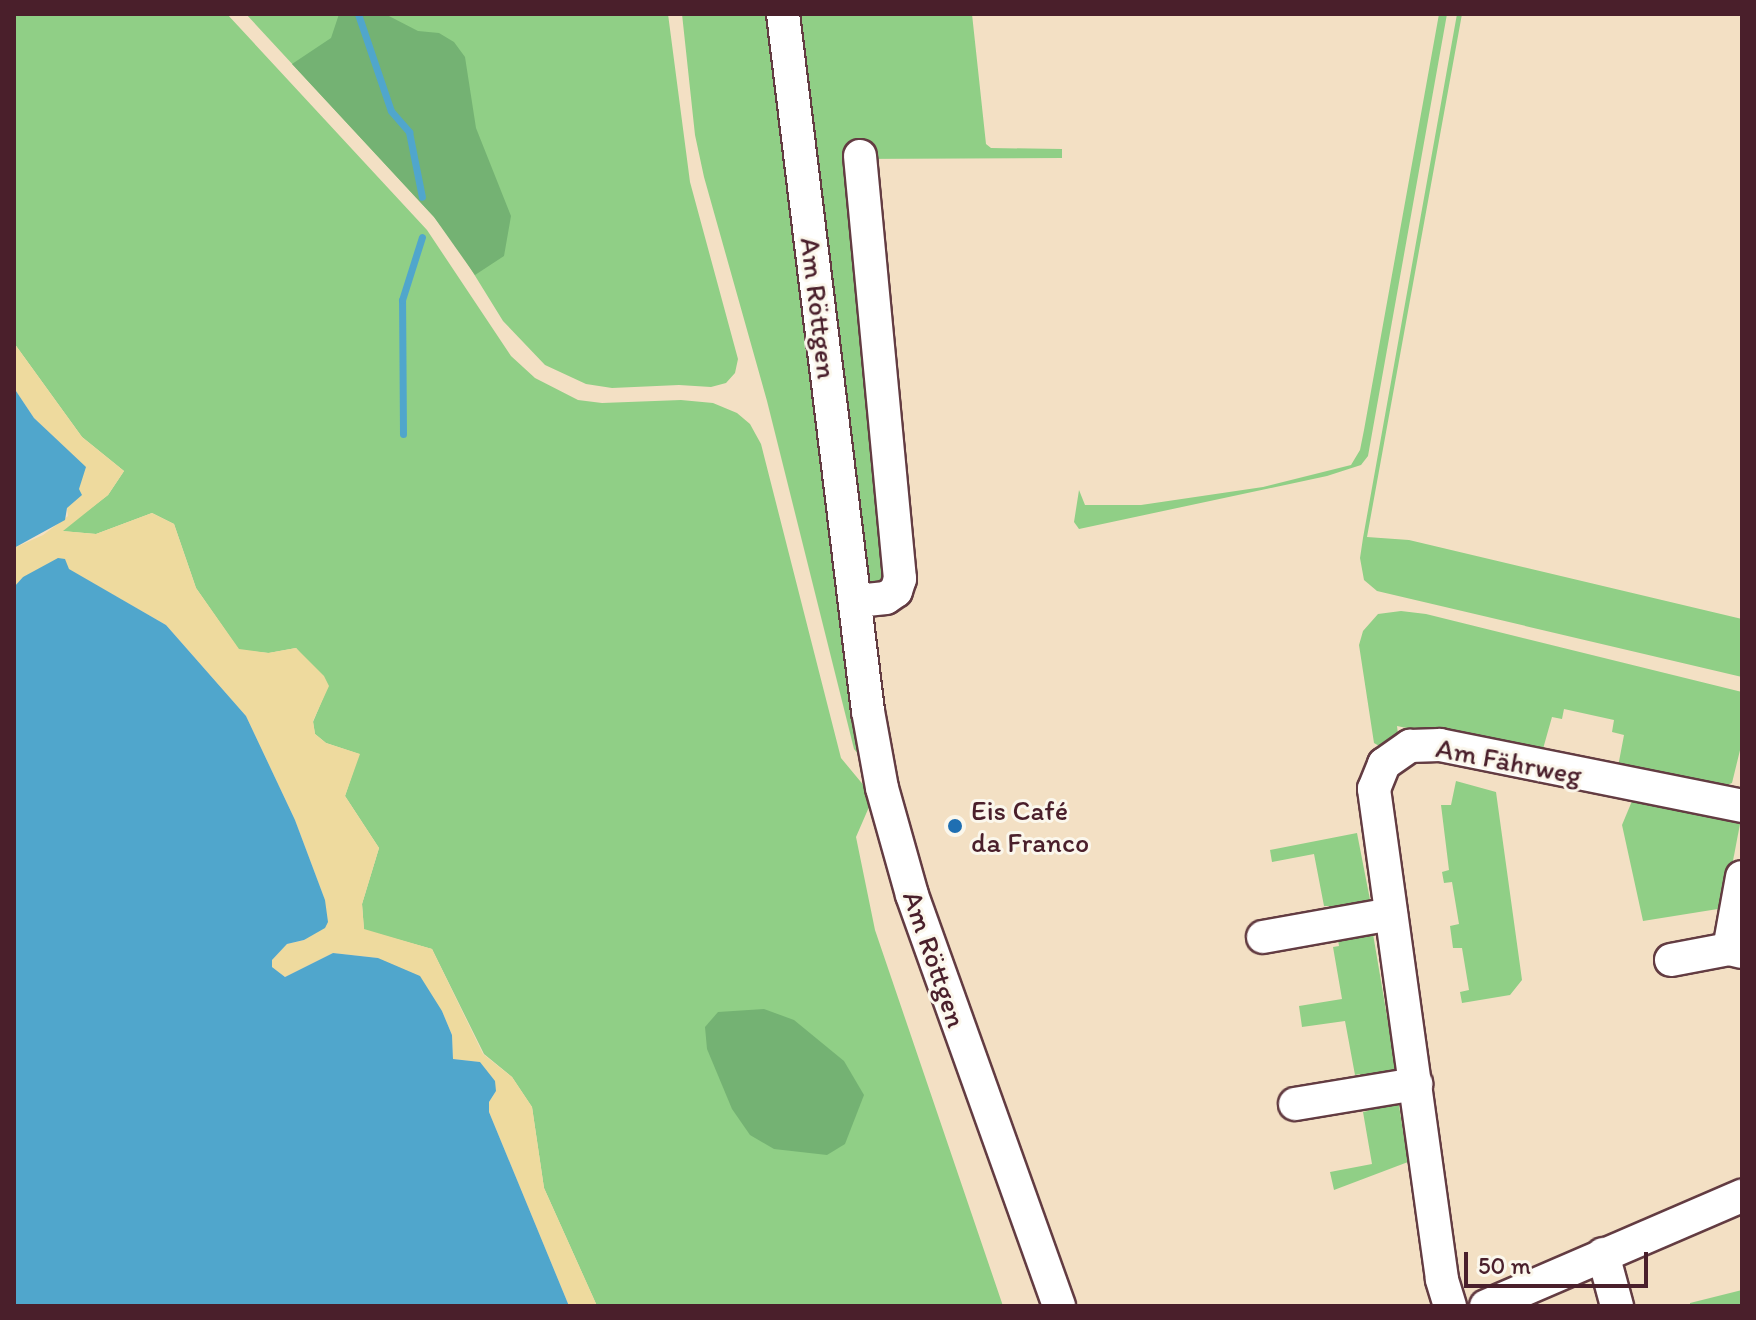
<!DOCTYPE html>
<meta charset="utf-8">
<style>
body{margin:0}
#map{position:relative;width:1756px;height:1320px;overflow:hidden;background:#f3e0c4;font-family:Itim,sans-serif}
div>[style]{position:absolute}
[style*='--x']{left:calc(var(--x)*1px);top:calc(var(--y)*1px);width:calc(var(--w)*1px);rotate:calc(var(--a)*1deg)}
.green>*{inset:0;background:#90cf86}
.forest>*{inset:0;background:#74b273}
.sand>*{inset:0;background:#eeda9e}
.water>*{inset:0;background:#50a6cc}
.stream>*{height:7px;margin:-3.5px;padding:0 3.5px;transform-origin:3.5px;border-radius:3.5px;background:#50a6cc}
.roads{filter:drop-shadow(2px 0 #633c42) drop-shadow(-2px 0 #633c42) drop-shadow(0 2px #633c42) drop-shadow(0 -2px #633c42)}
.minor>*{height:32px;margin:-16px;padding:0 16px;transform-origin:16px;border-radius:16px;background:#fff}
.dots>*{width:22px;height:22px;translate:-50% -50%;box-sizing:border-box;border:4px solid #fbf7ec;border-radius:50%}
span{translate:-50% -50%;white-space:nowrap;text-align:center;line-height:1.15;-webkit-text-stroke:6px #fbf7ec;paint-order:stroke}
.street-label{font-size:28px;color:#4a1f2b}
.poi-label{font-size:28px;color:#4a1f2b}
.left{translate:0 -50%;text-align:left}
.frame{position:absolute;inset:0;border:16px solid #4a1f2b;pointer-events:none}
.scale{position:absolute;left:1464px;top:1252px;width:184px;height:36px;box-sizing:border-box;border:4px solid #4a1f2b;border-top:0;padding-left:10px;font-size:24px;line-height:28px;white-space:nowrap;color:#4a1f2b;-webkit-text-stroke:6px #fbf7ec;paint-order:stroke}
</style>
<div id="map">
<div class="green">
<div style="clip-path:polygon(14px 14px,227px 14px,427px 230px,511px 356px,535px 378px,578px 400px,602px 403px,681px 400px,713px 403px,737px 413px,750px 424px,761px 444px,841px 758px,865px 787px,869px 807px,856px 837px,875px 930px,1003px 1306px,597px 1306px,544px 1188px,532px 1107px,512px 1077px,484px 1054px,432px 949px,364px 930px,362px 904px,379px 848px,345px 796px,359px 754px,326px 743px,315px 734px,313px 722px,328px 686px,296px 648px,269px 653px,239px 650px,196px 588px,174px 524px,152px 513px,96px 534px,61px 531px,108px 495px,124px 471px,82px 437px,14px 343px)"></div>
<div style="clip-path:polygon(246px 14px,668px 14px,690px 182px,738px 359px,735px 373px,726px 383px,711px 387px,679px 385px,612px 388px,586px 384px,545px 365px,503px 321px,456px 245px,434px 217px)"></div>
<div style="clip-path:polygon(682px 14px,772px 14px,864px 750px,858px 754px,854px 749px,767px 401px,704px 177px,695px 135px)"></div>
<div style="clip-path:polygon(795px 14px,972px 14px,986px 144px,991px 148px,1062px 149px,1062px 158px,848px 159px,885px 576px,880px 586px,866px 584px)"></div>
<div style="clip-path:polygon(1439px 14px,1447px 14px,1368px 456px,1361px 465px,1327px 476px,1079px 529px,1074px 522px,1079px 490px,1085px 505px,1141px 505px,1263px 487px,1351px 465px,1360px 450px,1364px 430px)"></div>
<div style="clip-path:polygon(1457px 14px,1462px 14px,1367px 537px,1409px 540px,1742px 619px,1742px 677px,1377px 591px,1364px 580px,1360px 558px,1363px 538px)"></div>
<div style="clip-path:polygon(1401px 611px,1426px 614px,1742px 692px,1742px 742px,1732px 783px,1706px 793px,1617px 772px,1624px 735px,1612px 732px,1614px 720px,1564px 709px,1562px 719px,1552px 717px,1541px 756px,1397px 726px,1399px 742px,1386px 750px,1374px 743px,1359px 645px,1363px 631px,1378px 614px)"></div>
<div style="clip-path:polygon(1456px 781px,1496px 792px,1522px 980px,1510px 995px,1462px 1003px,1460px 992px,1469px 990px,1462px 948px,1453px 948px,1450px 926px,1459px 924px,1452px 882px,1444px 883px,1442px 872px,1449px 870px,1441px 805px,1451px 805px)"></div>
<div style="clip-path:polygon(1632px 801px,1740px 824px,1724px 908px,1643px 921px,1622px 825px)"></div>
<div style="clip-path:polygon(1357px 833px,1372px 910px,1332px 917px,1329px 906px,1324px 906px,1314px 854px,1272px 862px,1270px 850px)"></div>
<div style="clip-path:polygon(1372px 928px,1398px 1081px,1362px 1086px,1360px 1074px,1355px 1075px,1345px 1021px,1302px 1027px,1299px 1006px,1342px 999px,1333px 947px,1339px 946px,1337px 934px)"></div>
<div style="clip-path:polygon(1397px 1093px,1408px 1162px,1334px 1190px,1330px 1172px,1372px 1164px,1363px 1112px,1368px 1111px,1366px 1098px)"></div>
<div style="clip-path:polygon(1742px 1290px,1742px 1306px,1690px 1306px,1690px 1303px)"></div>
</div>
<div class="forest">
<div style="clip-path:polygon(339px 14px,385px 14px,418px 31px,439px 33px,454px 42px,465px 57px,476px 128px,511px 216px,504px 256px,475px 275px,434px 217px,292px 64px,331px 38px)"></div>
<div style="clip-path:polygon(764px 1009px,794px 1020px,844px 1061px,864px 1095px,845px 1144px,827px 1155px,774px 1149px,750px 1135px,732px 1109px,707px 1049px,705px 1027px,718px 1012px)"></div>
</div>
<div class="sand">
<div style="clip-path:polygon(14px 343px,82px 437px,124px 471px,108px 495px,63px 531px,96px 534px,152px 513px,174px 524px,196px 588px,239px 649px,268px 653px,296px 648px,324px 676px,329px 686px,313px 721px,315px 734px,326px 743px,360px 754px,345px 796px,379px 848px,362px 904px,364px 929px,432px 949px,483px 1054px,512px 1077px,532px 1107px,544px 1188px,597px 1306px,569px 1306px,489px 1112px,489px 1102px,496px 1091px,480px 1062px,453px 1059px,452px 1035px,442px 1011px,378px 958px,333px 953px,285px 977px,272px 967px,272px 960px,287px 944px,305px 940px,325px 900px,295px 820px,246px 716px,166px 625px,68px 569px,43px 569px,23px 577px,14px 587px,14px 548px,43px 535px,68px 516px,67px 508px,85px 467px,34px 418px,14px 388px)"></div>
</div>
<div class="water">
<div style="clip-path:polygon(14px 388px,34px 418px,86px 467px,79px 489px,82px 495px,67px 508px,65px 520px,14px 548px)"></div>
<div style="clip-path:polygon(58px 558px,65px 559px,69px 569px,166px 625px,246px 716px,295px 820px,325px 900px,328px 922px,325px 928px,304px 940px,287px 944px,272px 960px,272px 967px,285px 977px,333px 953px,378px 958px,420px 976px,442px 1011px,452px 1035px,453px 1059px,480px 1062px,495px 1081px,496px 1091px,489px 1102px,489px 1112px,569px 1306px,14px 1306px,14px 587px,23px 577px)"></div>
</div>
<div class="stream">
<div style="--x:358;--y:14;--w:102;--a:71.2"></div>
<div style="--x:391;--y:111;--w:28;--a:49"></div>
<div style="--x:409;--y:132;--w:66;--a:78.7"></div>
<div style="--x:403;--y:434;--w:134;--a:-90.4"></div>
<div style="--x:402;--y:300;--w:66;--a:-72.4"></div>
</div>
<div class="roads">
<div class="minor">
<div style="--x:783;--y:14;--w:702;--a:83.05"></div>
<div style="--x:868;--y:711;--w:78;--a:79.7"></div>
<div style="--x:882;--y:788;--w:111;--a:74.3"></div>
<div style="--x:912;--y:895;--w:436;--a:70.3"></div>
<div style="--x:857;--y:601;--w:29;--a:-6"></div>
<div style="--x:886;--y:598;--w:12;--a:-35"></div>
<div style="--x:896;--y:591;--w:13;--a:-72"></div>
<div style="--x:900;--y:579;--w:425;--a:-95.4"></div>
<div style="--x:1742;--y:877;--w:73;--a:100.2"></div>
<div style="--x:1729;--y:949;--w:13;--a:13"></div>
<div style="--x:1263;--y:937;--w:130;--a:-10.2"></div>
<div style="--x:1671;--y:960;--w:59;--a:-10.7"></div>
<div style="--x:1295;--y:1104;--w:123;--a:-9.4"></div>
<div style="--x:1603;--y:1254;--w:54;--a:74.9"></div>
<div style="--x:1450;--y:1306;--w:28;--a:-107"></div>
<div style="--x:1442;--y:1279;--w:495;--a:-97.9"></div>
<div style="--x:1374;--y:789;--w:27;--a:-68"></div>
<div style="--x:1384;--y:764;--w:32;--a:-35"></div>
<div style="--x:1410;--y:746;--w:30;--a:-2"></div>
<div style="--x:1440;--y:745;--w:308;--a:11.4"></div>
<div style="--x:1486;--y:1306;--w:279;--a:-23.3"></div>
</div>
</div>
<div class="dots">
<div style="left:955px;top:826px;background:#1f6fb2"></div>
</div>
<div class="street-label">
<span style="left:819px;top:308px;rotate:83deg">Am Röttgen</span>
<span style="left:1509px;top:761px;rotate:11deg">Am Fährweg</span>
<span style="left:935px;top:959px;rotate:71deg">Am Röttgen</span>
</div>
<div class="poi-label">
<span class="left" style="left:971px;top:826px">Eis Café<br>da Franco</span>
</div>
<div class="frame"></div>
<div class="scale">50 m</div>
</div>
